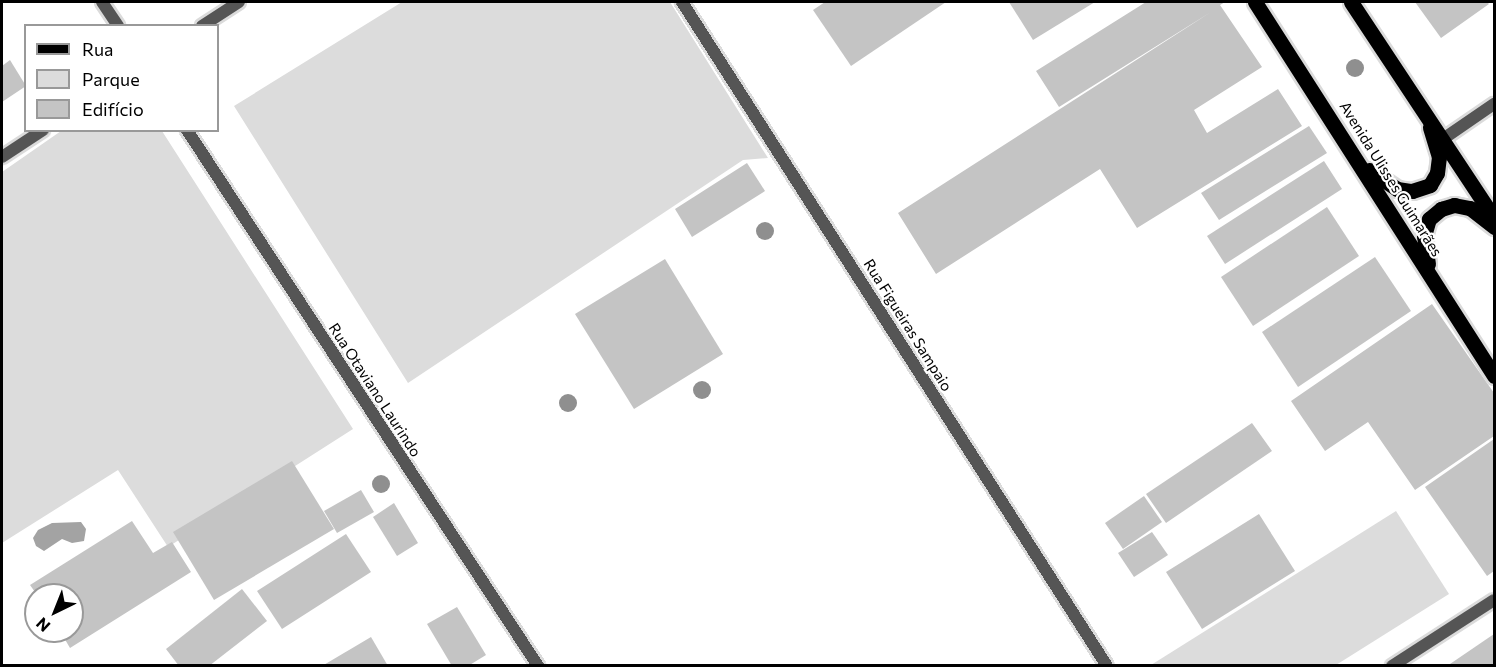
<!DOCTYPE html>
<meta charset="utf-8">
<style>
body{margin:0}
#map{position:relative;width:1496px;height:667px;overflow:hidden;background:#fff;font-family:Commissioner,sans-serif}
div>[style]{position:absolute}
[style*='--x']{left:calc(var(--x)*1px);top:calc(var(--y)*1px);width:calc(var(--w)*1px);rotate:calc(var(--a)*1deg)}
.green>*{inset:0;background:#dcdcdc}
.water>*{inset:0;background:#a3a3a3}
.building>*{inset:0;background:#c4c4c4}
.roads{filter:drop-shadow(2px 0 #dbdbdb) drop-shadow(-2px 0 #dbdbdb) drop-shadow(0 2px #dbdbdb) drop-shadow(0 -2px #dbdbdb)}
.minor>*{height:12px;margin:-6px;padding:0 6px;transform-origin:6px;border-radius:6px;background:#555}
.primary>*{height:15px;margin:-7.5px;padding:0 7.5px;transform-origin:7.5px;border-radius:7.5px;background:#000}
.trees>*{width:18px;height:18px;margin:-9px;border-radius:50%;background:#8f8f8f}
span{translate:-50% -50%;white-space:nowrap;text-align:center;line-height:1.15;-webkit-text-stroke:4.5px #fff;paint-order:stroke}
.street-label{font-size:15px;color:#000}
.frame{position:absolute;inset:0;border:3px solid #000;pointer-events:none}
.legend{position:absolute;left:24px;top:24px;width:195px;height:108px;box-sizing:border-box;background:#fff;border:2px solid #999;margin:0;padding:8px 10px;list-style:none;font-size:18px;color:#000}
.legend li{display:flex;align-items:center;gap:12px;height:30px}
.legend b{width:30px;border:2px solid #999}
.north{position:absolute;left:24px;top:583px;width:60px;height:60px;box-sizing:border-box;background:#fff;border:2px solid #999;border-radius:50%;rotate:223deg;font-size:16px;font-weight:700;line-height:24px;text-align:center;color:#000}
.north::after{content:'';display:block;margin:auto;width:21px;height:27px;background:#000;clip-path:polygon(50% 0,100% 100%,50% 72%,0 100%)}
</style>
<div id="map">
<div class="green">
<div style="clip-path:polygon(402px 2px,670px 2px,768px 158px,743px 160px,408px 383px,234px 106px)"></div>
<div style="clip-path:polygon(61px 131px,162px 131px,353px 429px,168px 547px,118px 470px,2px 543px,2px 172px)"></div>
<div style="clip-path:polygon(1396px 511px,1449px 594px,1336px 665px,1151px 665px)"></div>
</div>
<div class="water">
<div style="clip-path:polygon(81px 522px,86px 529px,84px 541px,72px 543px,62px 539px,44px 551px,36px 546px,33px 538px,38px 530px,52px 523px)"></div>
</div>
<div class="building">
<div style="clip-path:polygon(825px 2px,946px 2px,851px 66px,813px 10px)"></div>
<div style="clip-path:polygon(1009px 2px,1095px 2px,1033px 40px)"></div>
<div style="clip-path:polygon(1146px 2px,1225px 2px,1220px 5px,1262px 67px,1194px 110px,1207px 133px,1278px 89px,1302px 126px,1137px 228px,1100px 169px,936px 274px,898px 213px,1211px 12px,1059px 107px,1036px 71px)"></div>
<div style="clip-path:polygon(1415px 2px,1487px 2px,1489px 4px,1441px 38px)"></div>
<div style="clip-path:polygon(10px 60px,26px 86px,2px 102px,2px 66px)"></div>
<div style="clip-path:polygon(1309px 126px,1327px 153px,1219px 220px,1201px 193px)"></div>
<div style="clip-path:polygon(1324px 161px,1342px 189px,1225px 264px,1207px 236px)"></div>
<div style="clip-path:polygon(747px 163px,765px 191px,692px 237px,675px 209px)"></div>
<div style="clip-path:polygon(1327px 207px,1359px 256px,1253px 326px,1221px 277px)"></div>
<div style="clip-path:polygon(1375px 257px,1411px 311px,1298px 387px,1262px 332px)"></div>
<div style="clip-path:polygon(665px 259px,723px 354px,634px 409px,575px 314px)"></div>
<div style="clip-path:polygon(1432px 304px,1494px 393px,1494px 436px,1415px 490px,1368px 422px,1325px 451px,1291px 401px)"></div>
<div style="clip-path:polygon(1252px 423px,1272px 451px,1166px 523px,1146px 494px)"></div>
<div style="clip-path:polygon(1494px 439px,1494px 571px,1487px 576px,1425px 487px)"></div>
<div style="clip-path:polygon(292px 461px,334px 529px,214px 600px,173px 532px)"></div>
<div style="clip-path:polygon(361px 490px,374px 512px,337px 533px,324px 511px)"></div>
<div style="clip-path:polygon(1144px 496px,1162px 522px,1123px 549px,1105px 523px)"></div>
<div style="clip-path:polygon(394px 503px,418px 543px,397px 556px,373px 517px)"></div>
<div style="clip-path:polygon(1259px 514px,1295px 571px,1202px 629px,1166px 572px)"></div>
<div style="clip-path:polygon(132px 521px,153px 553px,172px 542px,191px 572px,70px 648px,60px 631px,72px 631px,72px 595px,37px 595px,30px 585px)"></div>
<div style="clip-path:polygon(1152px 532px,1168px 555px,1134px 577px,1118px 553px)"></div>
<div style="clip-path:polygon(346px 534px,371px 572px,282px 629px,257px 591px)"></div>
<div style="clip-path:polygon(242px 589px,267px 621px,209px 666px,179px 666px,166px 649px)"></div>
<div style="clip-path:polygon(457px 607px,486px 655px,468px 666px,452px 666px,427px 624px)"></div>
<div style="clip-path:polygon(1494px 634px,1494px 666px,1447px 666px)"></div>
<div style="clip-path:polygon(371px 637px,388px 666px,322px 666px)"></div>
</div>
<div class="roads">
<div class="minor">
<div style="--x:102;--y:2;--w:29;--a:56"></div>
<div style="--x:682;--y:2;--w:788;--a:57.38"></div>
<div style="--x:202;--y:26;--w:44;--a:-33"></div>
<div style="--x:187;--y:130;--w:641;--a:56.78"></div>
<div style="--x:1443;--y:139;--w:62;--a:-34.5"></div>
<div style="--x:2;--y:157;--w:49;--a:-33.4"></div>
<div style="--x:1392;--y:666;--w:121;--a:-32.9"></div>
</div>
<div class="primary">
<div style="--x:1255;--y:2;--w:444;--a:57.4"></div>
<div style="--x:1351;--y:2;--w:259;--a:56.5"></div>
<div style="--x:1369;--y:170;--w:34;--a:34"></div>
<div style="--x:1397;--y:189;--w:15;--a:8"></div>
<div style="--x:1412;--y:191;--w:19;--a:-18"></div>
<div style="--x:1430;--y:185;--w:14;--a:-60"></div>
<div style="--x:1437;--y:173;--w:16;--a:-83"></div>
<div style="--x:1439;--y:157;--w:31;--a:-107"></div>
<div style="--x:1428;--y:264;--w:28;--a:-98"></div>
<div style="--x:1424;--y:236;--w:18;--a:-74"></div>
<div style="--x:1429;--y:219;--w:16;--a:-40"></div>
<div style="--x:1441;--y:209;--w:14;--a:-17"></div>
<div style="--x:1454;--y:205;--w:16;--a:11"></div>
<div style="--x:1470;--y:208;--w:31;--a:38"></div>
</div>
</div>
<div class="trees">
<div style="left:1355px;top:68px"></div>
<div style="left:765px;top:231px"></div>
<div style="left:702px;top:390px"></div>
<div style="left:568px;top:403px"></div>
<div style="left:381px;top:484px"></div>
</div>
<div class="street-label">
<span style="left:1391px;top:179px;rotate:58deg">Avenida Ulisses Guimarães</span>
<span style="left:908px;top:325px;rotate:58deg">Rua Figueiras Sampaio</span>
<span style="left:375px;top:390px;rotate:57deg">Rua Otaviano Laurindo</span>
</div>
<div class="frame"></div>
<ul class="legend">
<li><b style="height:8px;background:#000"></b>Rua</li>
<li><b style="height:16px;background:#dcdcdc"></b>Parque</li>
<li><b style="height:16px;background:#c4c4c4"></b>Edifício</li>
</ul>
<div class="north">N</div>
</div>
